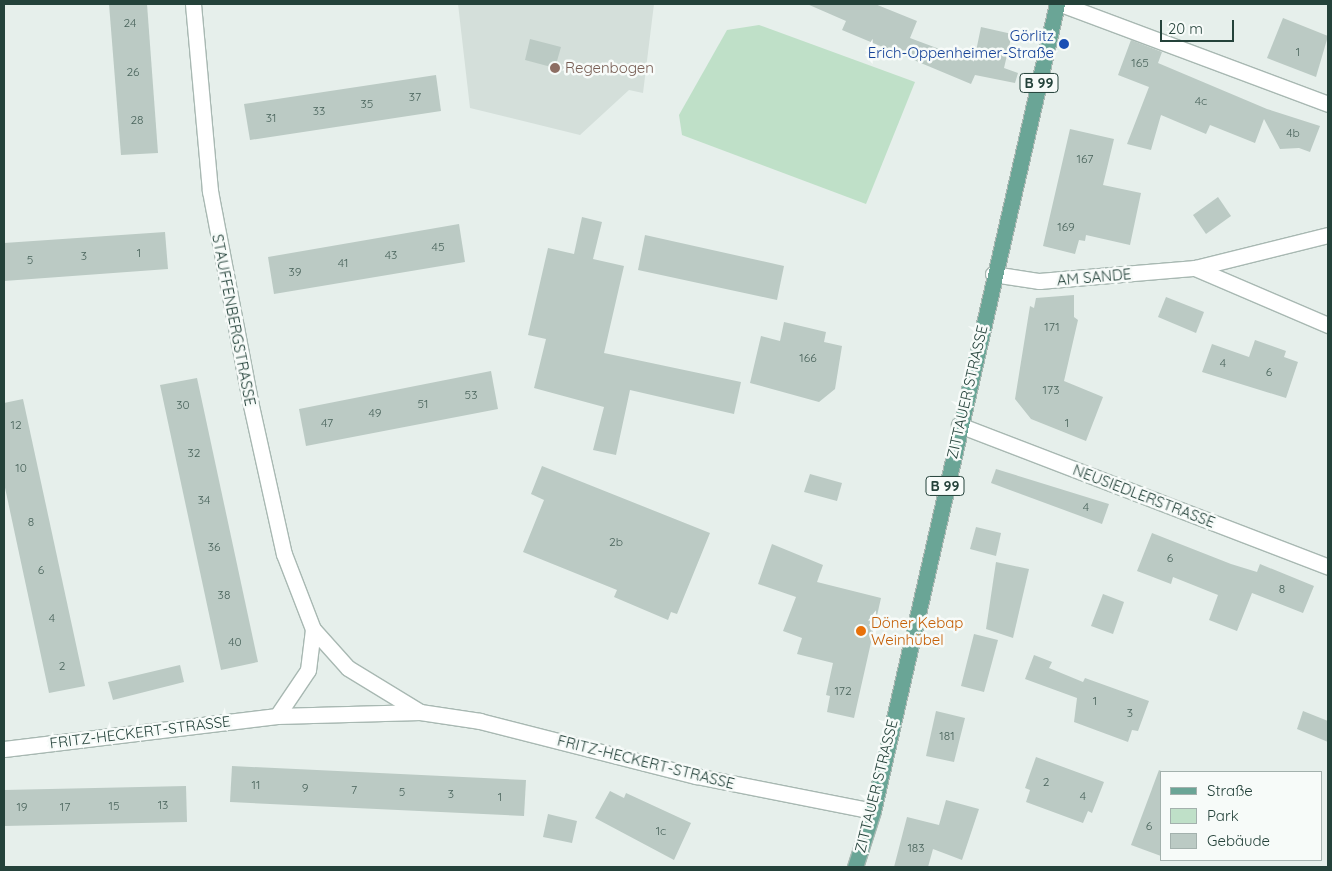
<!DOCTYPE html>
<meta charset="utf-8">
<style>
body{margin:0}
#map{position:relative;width:1332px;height:871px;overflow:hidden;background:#e6efeb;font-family:Quicksand,sans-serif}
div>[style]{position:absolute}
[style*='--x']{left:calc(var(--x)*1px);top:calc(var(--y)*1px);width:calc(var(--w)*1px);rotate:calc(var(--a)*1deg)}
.built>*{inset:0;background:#d4dfda}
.green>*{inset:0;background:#bfe0c8}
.building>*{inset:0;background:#bbcac4}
.roads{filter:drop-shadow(1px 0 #a8b8b2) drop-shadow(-1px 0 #a8b8b2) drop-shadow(0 1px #a8b8b2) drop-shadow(0 -1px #a8b8b2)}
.minor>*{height:15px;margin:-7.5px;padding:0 7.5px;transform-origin:7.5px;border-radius:7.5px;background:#fff}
.primary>*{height:15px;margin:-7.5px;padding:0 7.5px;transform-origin:7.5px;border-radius:7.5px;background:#6aa596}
.dots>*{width:14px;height:14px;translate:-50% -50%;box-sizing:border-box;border:2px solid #f7fbf9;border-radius:50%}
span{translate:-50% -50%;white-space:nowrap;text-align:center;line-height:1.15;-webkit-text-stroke:5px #f7fbf9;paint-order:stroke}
.number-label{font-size:12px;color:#4a645c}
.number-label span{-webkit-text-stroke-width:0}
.shield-label span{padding:1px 4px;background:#f7fbf9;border:1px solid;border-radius:4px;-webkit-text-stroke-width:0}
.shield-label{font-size:14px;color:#24423a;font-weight:700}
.transit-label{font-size:15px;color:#164399}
.right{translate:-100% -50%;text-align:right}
.education-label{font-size:15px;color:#785e54}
.left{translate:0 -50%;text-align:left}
.street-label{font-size:15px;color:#24423a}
.food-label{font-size:15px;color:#c56008}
.frame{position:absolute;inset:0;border:5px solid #24423a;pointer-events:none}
.legend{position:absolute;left:1160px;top:771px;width:162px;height:90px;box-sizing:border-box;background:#f7fbf9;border:1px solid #a3b1ad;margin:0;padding:6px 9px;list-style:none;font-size:15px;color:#24423a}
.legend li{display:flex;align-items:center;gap:10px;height:25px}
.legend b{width:25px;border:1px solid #a3b1ad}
.scale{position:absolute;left:1160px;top:20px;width:74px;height:22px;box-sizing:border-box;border:2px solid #24423a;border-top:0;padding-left:6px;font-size:15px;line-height:18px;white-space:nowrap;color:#24423a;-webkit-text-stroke:4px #f7fbf9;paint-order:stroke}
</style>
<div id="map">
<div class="built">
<div style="clip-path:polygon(458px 4px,654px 4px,643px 93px,629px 90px,580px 135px,470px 108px)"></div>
</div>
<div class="green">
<div style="clip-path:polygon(759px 25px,915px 82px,866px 204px,682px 135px,679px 115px,727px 30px)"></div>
</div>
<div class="building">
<div style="clip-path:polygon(109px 4px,147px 4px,158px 153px,121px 155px)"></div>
<div style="clip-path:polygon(807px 4px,875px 4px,917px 21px,910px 38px,958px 56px,960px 50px,975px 56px,981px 27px,1012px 34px,1004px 68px,1018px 73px,1015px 83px,975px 75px,971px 84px,842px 30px,846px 21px)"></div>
<div style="clip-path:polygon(1283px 18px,1328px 36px,1316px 77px,1267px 58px)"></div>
<div style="clip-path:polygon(530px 39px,561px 47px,555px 68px,525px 60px)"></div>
<div style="clip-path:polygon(1131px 40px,1162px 52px,1158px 63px,1267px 109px,1320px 126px,1310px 152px,1299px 148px,1280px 149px,1264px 119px,1255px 143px,1210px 125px,1206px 134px,1161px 115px,1151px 150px,1127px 144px,1149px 87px,1118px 75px)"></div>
<div style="clip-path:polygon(436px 75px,441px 111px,250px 140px,244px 104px)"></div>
<div style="clip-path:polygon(1070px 129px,1114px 139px,1103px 185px,1141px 193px,1130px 245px,1086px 235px,1085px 241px,1079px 240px,1075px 254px,1043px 246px)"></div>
<div style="clip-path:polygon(1218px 197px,1231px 216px,1206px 234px,1193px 215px)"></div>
<div style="clip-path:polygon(582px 217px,602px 222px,593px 259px,624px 266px,604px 353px,741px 382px,734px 414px,630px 390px,616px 455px,593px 450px,604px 407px,534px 388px,546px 339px,528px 335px,548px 248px,574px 254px)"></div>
<div style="clip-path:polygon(459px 224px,465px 262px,274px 294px,268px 257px)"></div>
<div style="clip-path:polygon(165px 232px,168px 269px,4px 281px,4px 243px)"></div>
<div style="clip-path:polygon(645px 235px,784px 266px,777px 300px,638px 270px)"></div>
<div style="clip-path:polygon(1074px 295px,1074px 317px,1078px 320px,1064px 381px,1103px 397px,1086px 441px,1031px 419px,1015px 399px,1030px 306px,1034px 308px,1036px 298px)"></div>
<div style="clip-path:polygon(1166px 297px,1204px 312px,1196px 333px,1158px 317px)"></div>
<div style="clip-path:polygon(784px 322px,826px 332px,824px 342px,842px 346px,835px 389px,819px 402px,750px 383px,761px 336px,780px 341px)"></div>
<div style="clip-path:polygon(1255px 340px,1286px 351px,1284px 357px,1298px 362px,1286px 398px,1202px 372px,1212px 344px,1249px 357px)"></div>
<div style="clip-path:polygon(491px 371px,498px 409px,306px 446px,299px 409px)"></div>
<div style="clip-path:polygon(197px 378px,258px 662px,221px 670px,160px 385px)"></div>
<div style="clip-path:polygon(23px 399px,85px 686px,49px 693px,4px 483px,4px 403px)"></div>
<div style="clip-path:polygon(542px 466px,710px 533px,677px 614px,671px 612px,668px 620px,614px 597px,617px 590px,523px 552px,544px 500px,531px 494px)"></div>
<div style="clip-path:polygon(996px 469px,1109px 504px,1102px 524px,991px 483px)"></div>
<div style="clip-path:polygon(810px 474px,842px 483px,837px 501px,804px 492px)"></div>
<div style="clip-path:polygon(976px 527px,1001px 533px,996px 556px,970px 549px)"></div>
<div style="clip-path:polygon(1152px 533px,1231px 564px,1257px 572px,1260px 564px,1314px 586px,1303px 613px,1252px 593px,1237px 631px,1209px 620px,1218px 595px,1173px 577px,1171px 584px,1137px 571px)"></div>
<div style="clip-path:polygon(772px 544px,823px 565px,817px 582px,881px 598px,854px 718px,827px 712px,830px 696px,826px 695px,833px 663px,797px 654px,802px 638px,783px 631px,796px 597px,758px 584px)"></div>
<div style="clip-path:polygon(996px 562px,1029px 569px,1013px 638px,986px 629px)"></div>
<div style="clip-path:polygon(1103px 594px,1124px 602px,1113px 634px,1091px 626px)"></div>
<div style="clip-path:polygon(974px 634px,998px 640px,984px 692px,961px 686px)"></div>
<div style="clip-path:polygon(1034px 655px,1052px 662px,1049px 668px,1083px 682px,1085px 678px,1149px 701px,1138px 731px,1132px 730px,1128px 742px,1074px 722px,1077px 698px,1025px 679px)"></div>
<div style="clip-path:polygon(180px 665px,184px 682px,113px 700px,108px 682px)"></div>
<div style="clip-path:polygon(936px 711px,965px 718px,954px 762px,926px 756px)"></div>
<div style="clip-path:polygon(1303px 711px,1328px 721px,1328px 742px,1297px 729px)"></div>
<div style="clip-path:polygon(1036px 757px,1104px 782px,1092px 813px,1088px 811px,1083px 823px,1026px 802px,1030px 790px,1025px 788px)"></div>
<div style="clip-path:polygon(232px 766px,526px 780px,524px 816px,230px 802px)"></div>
<div style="clip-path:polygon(1159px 770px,1161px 771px,1161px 856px,1131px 845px)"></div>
<div style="clip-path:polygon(186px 786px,187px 822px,4px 826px,4px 790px)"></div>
<div style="clip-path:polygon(610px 791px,624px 798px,626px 793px,691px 823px,674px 860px,595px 818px)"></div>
<div style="clip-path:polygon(946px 800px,979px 809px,962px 860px,933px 849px,928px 867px,894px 867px,907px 817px,939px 825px)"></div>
<div style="clip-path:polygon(548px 814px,577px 821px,572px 843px,543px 837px)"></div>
</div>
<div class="roads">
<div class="minor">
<div style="--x:193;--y:4;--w:188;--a:84.8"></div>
<div style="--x:210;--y:191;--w:214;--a:79.2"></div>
<div style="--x:250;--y:401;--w:157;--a:77.5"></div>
<div style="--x:284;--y:554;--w:80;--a:68.9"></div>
<div style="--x:313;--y:629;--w:52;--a:48.1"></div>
<div style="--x:348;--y:668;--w:84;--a:31.4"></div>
<div style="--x:1061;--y:4;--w:285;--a:20.5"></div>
<div style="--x:1195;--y:268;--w:145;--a:23.2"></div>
<div style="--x:993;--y:274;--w:47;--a:8.7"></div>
<div style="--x:1039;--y:281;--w:157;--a:-4.8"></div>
<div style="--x:1195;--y:268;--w:137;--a:-13.9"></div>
<div style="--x:959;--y:425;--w:395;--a:21"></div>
<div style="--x:277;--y:716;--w:55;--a:-56"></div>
<div style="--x:308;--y:670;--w:41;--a:-83"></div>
<div style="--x:4;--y:749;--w:275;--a:-6.9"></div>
<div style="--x:277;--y:716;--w:143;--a:-1.6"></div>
<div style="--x:420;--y:712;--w:61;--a:8.5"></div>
<div style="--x:480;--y:721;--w:223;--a:14.3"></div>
<div style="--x:696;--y:776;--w:180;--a:11.2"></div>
</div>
<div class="primary">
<div style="--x:855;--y:867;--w:59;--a:-72.2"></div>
<div style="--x:873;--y:811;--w:828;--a:-77.16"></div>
</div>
</div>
<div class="dots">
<div style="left:1064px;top:44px;background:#1a4fb4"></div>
<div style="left:555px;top:68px;background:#8d6e63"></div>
<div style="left:861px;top:631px;background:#e8710a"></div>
</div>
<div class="number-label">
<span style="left:130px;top:23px">24</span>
<span style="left:1298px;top:52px">1</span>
<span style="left:1140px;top:63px">165</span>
<span style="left:133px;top:72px">26</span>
<span style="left:415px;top:97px">37</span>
<span style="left:1201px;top:101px">4c</span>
<span style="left:367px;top:104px">35</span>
<span style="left:319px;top:111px">33</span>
<span style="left:271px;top:118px">31</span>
<span style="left:137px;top:120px">28</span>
<span style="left:1293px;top:133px">4b</span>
<span style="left:1085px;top:159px">167</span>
<span style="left:1066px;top:227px">169</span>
<span style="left:438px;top:247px">45</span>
<span style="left:139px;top:253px">1</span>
<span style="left:391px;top:255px">43</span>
<span style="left:84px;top:256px">3</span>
<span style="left:30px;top:260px">5</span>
<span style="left:343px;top:263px">41</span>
<span style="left:295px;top:272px">39</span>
<span style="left:1052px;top:327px">171</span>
<span style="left:808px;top:358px">166</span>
<span style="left:1223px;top:363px">4</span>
<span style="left:1269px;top:372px">6</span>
<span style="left:1051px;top:390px">173</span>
<span style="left:471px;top:395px">53</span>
<span style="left:423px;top:404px">51</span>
<span style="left:183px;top:405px">30</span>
<span style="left:375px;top:413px">49</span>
<span style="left:327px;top:423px">47</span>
<span style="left:1067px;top:423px">1</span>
<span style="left:16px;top:425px">12</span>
<span style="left:194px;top:453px">32</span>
<span style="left:21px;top:468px">10</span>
<span style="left:204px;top:500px">34</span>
<span style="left:1086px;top:507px">4</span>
<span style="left:31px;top:522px">8</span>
<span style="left:616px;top:542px">2b</span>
<span style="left:214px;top:547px">36</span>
<span style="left:1170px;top:558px">6</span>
<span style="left:41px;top:570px">6</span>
<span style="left:1282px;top:589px">8</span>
<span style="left:224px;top:595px">38</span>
<span style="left:52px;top:618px">4</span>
<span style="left:235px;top:642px">40</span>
<span style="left:62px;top:666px">2</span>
<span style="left:843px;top:691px">172</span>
<span style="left:1095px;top:701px">1</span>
<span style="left:1130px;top:713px">3</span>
<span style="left:947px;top:736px">181</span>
<span style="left:1046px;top:782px">2</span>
<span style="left:256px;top:785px">11</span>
<span style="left:305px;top:788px">9</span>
<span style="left:354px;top:790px">7</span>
<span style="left:402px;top:792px">5</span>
<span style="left:451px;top:794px">3</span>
<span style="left:1083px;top:796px">4</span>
<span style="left:500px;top:797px">1</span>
<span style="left:163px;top:805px">13</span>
<span style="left:114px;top:806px">15</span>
<span style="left:22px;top:807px">19</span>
<span style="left:65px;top:807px">17</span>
<span style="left:1149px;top:826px">6</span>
<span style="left:661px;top:831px">1c</span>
<span style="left:916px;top:848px">183</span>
</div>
<div class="shield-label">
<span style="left:1039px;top:83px">B 99</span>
<span style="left:945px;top:486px">B 99</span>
</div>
<div class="transit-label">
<span class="right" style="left:1054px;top:44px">Görlitz<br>Erich-Oppenheimer-Straße</span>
</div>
<div class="education-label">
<span class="left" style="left:565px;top:68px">Regenbogen</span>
</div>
<div class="street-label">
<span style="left:1094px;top:277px;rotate:-5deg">AM SANDE</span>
<span style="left:234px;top:320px;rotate:79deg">STAUFFENBERGSTRASSE</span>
<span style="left:967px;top:392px;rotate:-77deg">ZITTAUER STRASSE</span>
<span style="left:1144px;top:496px;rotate:21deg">NEUSIEDLERSTRASSE</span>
<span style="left:140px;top:732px;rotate:-7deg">FRITZ-HECKERT-STRASSE</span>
<span style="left:646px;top:762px;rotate:14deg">FRITZ-HECKERT-STRASSE</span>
<span style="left:876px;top:786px;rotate:-76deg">ZITTAUER STRASSE</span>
</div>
<div class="food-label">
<span class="left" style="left:871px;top:631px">Döner Kebap<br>Weinhübel</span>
</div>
<div class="frame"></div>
<ul class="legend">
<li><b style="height:6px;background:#6aa596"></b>Straße</li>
<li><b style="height:14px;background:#bfe0c8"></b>Park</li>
<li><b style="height:14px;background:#bbcac4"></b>Gebäude</li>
</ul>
<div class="scale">20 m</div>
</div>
